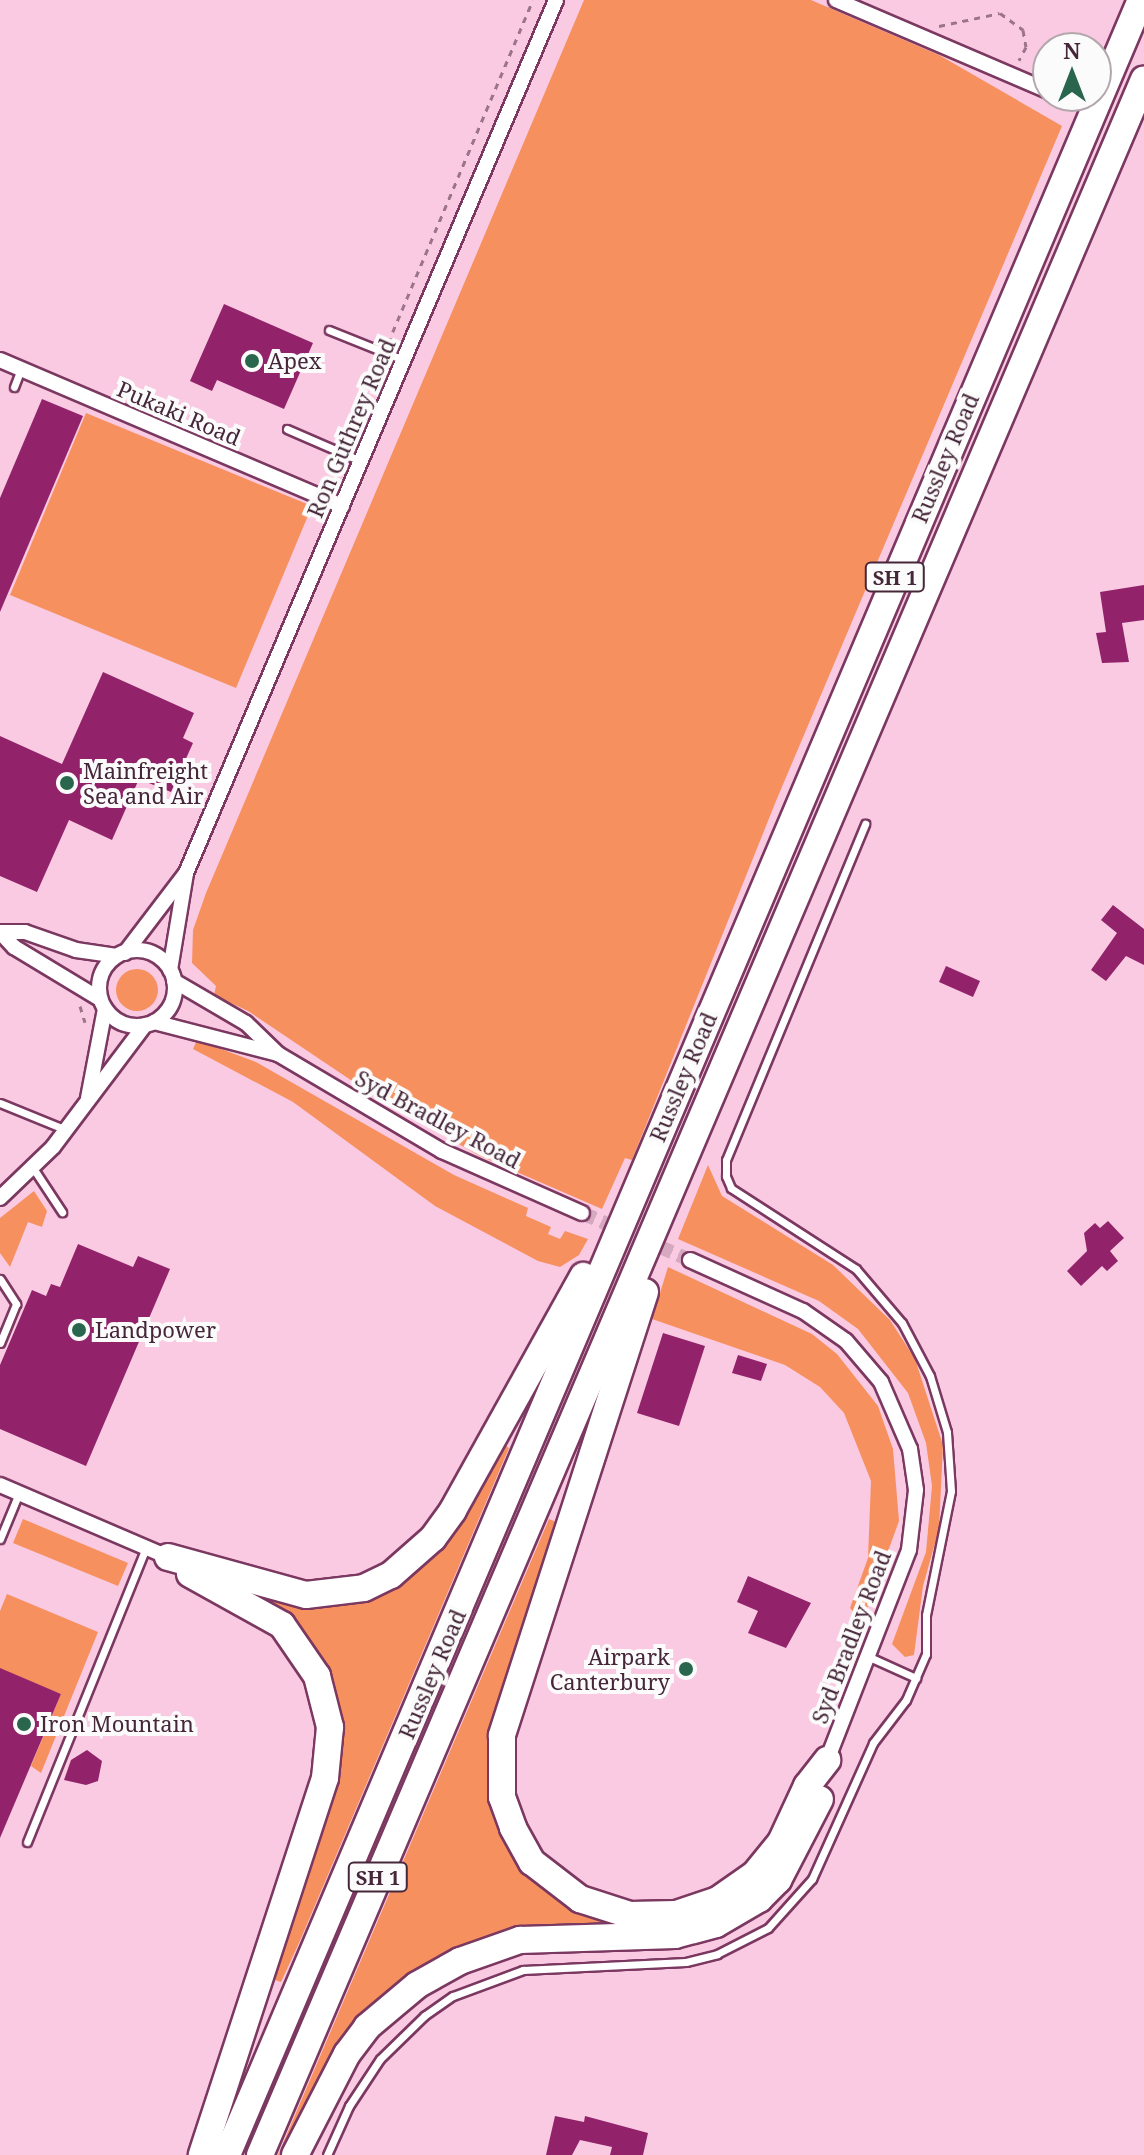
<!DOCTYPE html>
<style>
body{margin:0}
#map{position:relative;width:1144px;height:2155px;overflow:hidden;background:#facae3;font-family:"Noto Serif",serif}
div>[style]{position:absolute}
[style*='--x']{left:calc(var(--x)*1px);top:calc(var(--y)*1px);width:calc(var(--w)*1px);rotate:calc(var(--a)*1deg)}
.green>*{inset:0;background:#f7905f}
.round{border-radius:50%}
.building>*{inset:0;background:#92236b}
.street-tunnel>*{height:14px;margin-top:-7px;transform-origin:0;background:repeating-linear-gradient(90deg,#d6a9c1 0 14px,transparent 0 21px)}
.path>*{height:3px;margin-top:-1.5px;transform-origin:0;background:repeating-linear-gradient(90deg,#9b7489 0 6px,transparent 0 12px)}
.roads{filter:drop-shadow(2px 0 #7b3860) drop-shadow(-2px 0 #7b3860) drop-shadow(0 2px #7b3860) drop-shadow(0 -2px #7b3860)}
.lane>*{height:7px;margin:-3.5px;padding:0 3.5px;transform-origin:3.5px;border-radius:3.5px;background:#fff}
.street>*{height:14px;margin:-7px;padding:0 7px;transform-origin:7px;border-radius:7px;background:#fff}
.street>.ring{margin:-7px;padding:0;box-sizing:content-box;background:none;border:14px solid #fff;border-radius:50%}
.highway>*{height:26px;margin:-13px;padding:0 13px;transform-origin:13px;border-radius:13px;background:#fff}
.dots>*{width:22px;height:22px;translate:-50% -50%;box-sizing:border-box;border:4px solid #fbfbfb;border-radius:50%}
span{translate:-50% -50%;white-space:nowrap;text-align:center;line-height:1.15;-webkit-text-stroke:8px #fbfbfb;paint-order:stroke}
.shield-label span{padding:2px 6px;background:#fbfbfb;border:2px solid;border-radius:6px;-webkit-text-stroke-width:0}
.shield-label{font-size:20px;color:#462739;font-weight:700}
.poi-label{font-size:22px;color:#462739}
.left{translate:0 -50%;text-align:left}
.right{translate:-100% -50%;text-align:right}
.street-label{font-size:22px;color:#462739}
.north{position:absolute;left:1032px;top:32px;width:80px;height:80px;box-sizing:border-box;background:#fbfbfb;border:2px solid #b3a6ad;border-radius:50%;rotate:0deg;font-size:22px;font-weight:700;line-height:32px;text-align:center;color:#462739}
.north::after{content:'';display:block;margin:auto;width:28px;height:36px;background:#2a654e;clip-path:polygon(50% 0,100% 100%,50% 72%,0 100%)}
</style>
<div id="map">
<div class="green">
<div style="clip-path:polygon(584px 0,811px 0,939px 55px,1062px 126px,776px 801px,632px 1160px,625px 1158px,602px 1209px,480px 1156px,379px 1099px,248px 1011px,214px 995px,216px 986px,192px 963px,193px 930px,206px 893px)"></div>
<div style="clip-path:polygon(86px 413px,312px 506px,236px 688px,10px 595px)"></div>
<div class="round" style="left:116px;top:969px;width:42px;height:42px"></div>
<div style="clip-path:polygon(197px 1040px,256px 1062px,454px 1175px,528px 1208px,526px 1216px,551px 1227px,548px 1234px,560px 1239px,565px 1231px,588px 1239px,579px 1255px,560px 1267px,538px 1261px,435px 1206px,293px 1102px,193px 1049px)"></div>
<div style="clip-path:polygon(708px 1165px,722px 1196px,833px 1265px,890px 1320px,915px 1359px,943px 1445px,939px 1529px,923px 1586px,914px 1655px,905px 1657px,892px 1644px,926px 1552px,932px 1486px,926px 1443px,908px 1393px,858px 1329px,819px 1301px,678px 1239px)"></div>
<div style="clip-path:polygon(34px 1191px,47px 1211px,42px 1227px,28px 1222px,10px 1267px,0 1253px,0 1218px)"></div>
<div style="clip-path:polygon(668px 1267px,812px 1334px,837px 1354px,878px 1406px,893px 1449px,899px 1521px,865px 1615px,858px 1617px,850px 1608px,868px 1558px,871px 1481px,844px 1413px,820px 1387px,785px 1365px,652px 1319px)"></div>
<div style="clip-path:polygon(502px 1443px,509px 1448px,299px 1943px,281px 1982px,269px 1978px,336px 1710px,264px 1604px,266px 1598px,310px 1605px,372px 1595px)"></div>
<div style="clip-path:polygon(23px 1519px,128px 1563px,118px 1586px,13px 1543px)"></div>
<div style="clip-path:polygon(549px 1519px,559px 1523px,503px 1694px,512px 1851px,544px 1889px,601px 1919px,600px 1928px,517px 1930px,419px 1972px,285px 2155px,278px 2155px)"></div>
<div style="clip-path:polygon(7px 1594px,98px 1632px,41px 1773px,31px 1766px,61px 1694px,0 1670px,0 1611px)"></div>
</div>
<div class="building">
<div style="clip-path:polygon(224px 304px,313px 343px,284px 409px,217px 380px,212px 391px,190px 381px)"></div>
<div style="clip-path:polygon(42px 399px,83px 416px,0 612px,0 498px)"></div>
<div style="clip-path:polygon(1144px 585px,1144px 620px,1122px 623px,1129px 662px,1102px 663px,1096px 633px,1106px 632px,1100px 592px)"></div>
<div style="clip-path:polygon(103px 672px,194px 713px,183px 738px,193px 743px,171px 792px,139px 779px,112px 840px,69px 820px,37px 892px,0 876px,0 736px,62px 764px)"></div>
<div style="clip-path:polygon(1113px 905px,1144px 929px,1144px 965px,1126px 956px,1106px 981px,1091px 970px,1117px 933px,1101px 920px)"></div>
<div style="clip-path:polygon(946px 966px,980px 981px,973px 997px,939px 982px)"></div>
<div style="clip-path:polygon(1108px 1221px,1124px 1238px,1110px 1251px,1118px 1261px,1107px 1271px,1102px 1266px,1081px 1286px,1067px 1271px,1087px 1251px,1084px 1233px,1095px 1223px,1100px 1228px)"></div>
<div style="clip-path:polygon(78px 1244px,133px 1267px,138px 1256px,170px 1269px,86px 1466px,0 1429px,0 1365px,32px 1290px,46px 1296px,51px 1284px,60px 1287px)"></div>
<div style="clip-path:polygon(663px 1333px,705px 1346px,679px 1426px,637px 1413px)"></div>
<div style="clip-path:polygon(738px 1355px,767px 1364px,761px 1381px,732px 1373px)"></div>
<div style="clip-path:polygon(748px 1576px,811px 1603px,786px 1648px,748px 1633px,758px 1611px,737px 1602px)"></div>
<div style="clip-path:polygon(0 1668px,61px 1694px,0 1838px)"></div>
<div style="clip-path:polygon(87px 1750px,102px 1761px,98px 1781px,86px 1785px,64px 1780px,71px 1760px)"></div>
<div style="clip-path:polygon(555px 2116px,584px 2122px,585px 2116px,648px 2133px,643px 2155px,610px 2155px,612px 2147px,580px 2140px,572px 2155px,546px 2155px)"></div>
</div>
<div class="street-tunnel">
<div style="--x:582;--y:1213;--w:118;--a:23.5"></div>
</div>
<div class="path">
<div style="--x:939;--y:26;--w:62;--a:-12"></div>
<div style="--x:1000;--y:13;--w:29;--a:36"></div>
<div style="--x:1023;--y:30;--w:17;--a:80"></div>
<div style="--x:1026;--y:47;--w:15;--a:118"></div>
<div style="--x:388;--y:343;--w:372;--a:-67.1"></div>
<div style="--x:346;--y:442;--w:85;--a:-67.1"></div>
<div style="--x:328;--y:482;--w:20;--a:-66"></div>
<div style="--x:80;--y:1006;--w:17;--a:73"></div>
</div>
<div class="roads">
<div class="lane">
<div style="--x:329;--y:330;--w:81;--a:21.8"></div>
<div style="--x:14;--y:387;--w:19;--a:-69"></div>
<div style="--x:287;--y:429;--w:81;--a:23.4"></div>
<div style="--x:0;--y:1103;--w:71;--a:22.2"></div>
<div style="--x:33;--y:1168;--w:53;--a:56.6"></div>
<div style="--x:0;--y:1279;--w:30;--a:57"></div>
<div style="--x:16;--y:1304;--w:42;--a:112.3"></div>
<div style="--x:0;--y:1539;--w:50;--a:-67.6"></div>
<div style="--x:867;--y:1656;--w:54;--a:24.2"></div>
<div style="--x:27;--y:1842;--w:317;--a:-68"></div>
<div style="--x:327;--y:2155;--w:54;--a:-65.8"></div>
<div style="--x:349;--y:2106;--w:56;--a:-56.6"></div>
<div style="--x:380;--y:2059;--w:62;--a:-44.3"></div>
<div style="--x:424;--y:2016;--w:35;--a:-35"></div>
<div style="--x:453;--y:1996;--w:75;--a:-20.4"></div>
<div style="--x:523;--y:1970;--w:163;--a:-2.8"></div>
<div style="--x:686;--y:1962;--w:32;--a:-14"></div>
<div style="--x:717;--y:1954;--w:57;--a:-27"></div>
<div style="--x:768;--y:1928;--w:66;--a:-48.1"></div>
<div style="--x:812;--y:1879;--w:149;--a:-65.8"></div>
<div style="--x:873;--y:1743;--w:54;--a:-52.5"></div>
<div style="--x:906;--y:1700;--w:50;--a:-66.5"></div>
<div style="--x:926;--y:1654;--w:39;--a:-90"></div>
<div style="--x:926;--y:1615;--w:126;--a:-78.6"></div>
<div style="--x:951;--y:1491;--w:59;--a:-93.9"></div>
<div style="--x:947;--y:1432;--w:59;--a:-106.9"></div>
<div style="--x:930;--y:1376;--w:60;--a:-117.8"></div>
<div style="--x:902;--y:1323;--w:71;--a:-130.4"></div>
<div style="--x:856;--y:1269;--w:149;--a:-147.1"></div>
<div style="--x:731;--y:1188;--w:13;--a:-113"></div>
<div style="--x:726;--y:1176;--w:16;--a:-90"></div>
<div style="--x:726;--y:1160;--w:364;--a:-67.5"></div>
</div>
<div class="street">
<div style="--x:836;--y:0;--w:231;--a:23.2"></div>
<div style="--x:0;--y:360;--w:372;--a:23.1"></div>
<div style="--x:0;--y:932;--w:21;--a:47"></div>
<div style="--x:14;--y:947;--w:100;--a:31.2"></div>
<div style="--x:0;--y:932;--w:25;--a:0"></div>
<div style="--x:25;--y:932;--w:54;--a:19.4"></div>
<div style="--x:76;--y:950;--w:41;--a:8.3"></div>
<div class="ring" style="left:99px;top:950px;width:62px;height:62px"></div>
<div style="--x:125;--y:953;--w:101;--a:-52.7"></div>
<div style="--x:170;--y:970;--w:98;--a:-80.6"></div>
<div style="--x:186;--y:873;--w:948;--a:-67.03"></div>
<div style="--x:174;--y:981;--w:83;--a:30.3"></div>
<div style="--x:246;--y:1023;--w:45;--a:44.1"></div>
<div style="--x:278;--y:1054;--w:191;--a:30.6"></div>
<div style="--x:442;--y:1151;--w:153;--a:23.9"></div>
<div style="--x:154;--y:1022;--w:128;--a:14.5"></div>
<div style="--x:88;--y:1098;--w:91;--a:-79.2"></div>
<div style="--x:0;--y:1198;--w:74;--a:-43.9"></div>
<div style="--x:53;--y:1147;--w:153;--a:-53"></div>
<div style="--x:690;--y:1260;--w:124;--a:24.3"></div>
<div style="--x:803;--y:1311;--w:52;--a:34.9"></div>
<div style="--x:846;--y:1341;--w:54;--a:49.5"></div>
<div style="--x:881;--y:1382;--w:73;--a:66.6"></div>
<div style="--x:910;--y:1449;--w:41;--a:81.7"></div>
<div style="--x:916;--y:1490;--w:60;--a:96.7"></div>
<div style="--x:909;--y:1550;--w:225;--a:111.3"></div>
<div style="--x:0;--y:1485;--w:183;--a:23.2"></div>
</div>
<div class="highway">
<div style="--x:645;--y:1292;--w:466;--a:107.9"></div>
<div style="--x:502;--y:1736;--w:61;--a:90"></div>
<div style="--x:502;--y:1797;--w:33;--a:70"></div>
<div style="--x:513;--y:1828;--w:39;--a:61"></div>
<div style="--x:532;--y:1862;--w:61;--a:37.6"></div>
<div style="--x:580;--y:1899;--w:52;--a:17.7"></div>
<div style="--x:630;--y:1915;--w:46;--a:-1.2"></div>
<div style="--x:676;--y:1914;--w:44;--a:-18.4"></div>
<div style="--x:718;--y:1900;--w:45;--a:-35.1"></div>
<div style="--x:755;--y:1874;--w:41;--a:-50.9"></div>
<div style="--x:781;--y:1842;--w:62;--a:-65.1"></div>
<div style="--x:807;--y:1786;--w:33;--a:-52"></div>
<div style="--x:168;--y:1557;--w:143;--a:15.4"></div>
<div style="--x:306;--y:1595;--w:58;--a:-6.9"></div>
<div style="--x:364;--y:1588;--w:30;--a:-26"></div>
<div style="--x:391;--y:1575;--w:56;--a:-41.4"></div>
<div style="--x:433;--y:1538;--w:34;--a:-54"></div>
<div style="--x:453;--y:1510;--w:268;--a:-60.9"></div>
<div style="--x:190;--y:1574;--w:105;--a:29"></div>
<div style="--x:282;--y:1625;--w:62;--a:55.5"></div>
<div style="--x:317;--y:1676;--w:53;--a:75.7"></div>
<div style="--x:330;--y:1727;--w:51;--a:95.6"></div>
<div style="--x:325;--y:1778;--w:397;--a:108.1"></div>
<div style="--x:227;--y:2155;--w:2341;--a:-67.02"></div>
<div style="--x:260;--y:2155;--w:2256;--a:-66.93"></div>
<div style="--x:295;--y:2155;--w:114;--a:-62.8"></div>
<div style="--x:347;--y:2054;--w:34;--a:-53"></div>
<div style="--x:367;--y:2027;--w:65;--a:-40"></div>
<div style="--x:417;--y:1985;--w:49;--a:-29.2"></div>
<div style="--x:460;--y:1961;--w:64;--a:-19.3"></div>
<div style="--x:520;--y:1940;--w:155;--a:-1.8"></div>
<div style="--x:675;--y:1935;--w:42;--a:-15"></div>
<div style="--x:716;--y:1924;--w:50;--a:-30.2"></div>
<div style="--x:759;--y:1899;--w:27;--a:-45"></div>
<div style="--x:778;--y:1880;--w:91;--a:-62.6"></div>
</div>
</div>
<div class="dots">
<div style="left:252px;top:361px;background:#2a654e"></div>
<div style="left:67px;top:783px;background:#2a654e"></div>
<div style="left:79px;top:1330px;background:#2a654e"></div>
<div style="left:686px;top:1669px;background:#2a654e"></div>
<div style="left:24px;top:1724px;background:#2a654e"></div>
</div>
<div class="shield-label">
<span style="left:895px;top:577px">SH 1</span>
<span style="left:378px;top:1877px">SH 1</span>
</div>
<div class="poi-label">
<span class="left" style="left:268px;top:361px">Apex</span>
<span class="left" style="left:83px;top:783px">Mainfreight<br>Sea and Air</span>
<span class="left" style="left:95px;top:1330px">Landpower</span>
<span class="right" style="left:670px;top:1669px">Airpark<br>Canterbury</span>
<span class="left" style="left:40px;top:1724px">Iron Mountain</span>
</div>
<div class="street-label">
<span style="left:179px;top:413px;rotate:23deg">Pukaki Road</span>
<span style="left:351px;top:428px;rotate:-67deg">Ron Guthrey Road</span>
<span style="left:945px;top:458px;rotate:-67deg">Russley Road</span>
<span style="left:683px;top:1077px;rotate:-67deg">Russley Road</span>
<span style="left:438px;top:1119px;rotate:28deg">Syd Bradley Road</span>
<span style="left:851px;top:1637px;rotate:-69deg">Syd Bradley Road</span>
<span style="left:432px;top:1674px;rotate:-67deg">Russley Road</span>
</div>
<div class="north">N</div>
</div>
